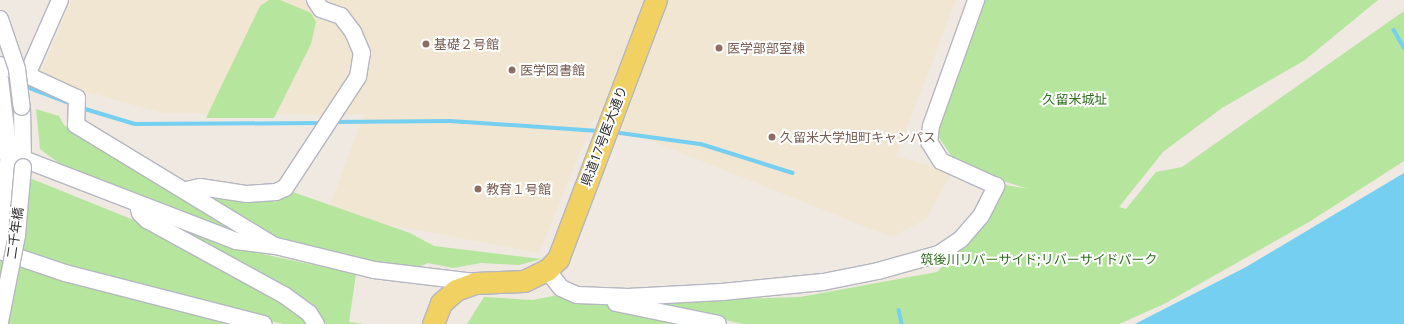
<!DOCTYPE html>
<meta charset="utf-8">
<style>
body{margin:0}
#map{position:relative;width:1404px;height:324px;overflow:hidden;background:#efe9e1;font-family:"Noto Sans","Noto Sans JP",sans-serif}
div>[style]{position:absolute}
[style*='--x']{left:calc(var(--x)*1px);top:calc(var(--y)*1px);width:calc(var(--w)*1px);rotate:calc(var(--a)*1deg)}
.education>*{inset:0;background:#f0e6d1}
.green>*{inset:0;background:#b6e59e}
.water>*{inset:0;background:#75cff0}
.stream>*{height:3.5px;margin:-1.75px;padding:0 1.75px;transform-origin:1.75px;border-radius:1.75px;background:#75cff0}
.roads{filter:drop-shadow(1px 0 #b4b7c1) drop-shadow(-1px 0 #b4b7c1) drop-shadow(0 1px #b4b7c1) drop-shadow(0 -1px #b4b7c1)}
.minor>*{height:16px;margin:-8px;padding:0 8px;transform-origin:8px;border-radius:8px;background:#fff}
.major>*{height:21px;margin:-10.5px;padding:0 10.5px;transform-origin:10.5px;border-radius:10.5px;background:#f2d163}
.bridges{filter:drop-shadow(1px 0 #b4b7c1) drop-shadow(-1px 0 #b4b7c1) drop-shadow(0 1px #b4b7c1) drop-shadow(0 -1px #b4b7c1)}
.minor-bridge>*{height:16px;margin:-8px;padding:0 8px;transform-origin:8px;border-radius:8px;background:#fff}
.dots>*{width:11px;height:11px;translate:-50% -50%;box-sizing:border-box;border:2px solid #fff;border-radius:50%}
span{translate:-50% -50%;white-space:nowrap;text-align:center;line-height:1.15;-webkit-text-stroke:4px #fff;paint-order:stroke}
.education-label{font-size:13px;color:#785e54}
.left{translate:0 -50%;text-align:left}
.park-label{font-size:13px;color:#2c6e1b}
.street-label{font-size:13px;color:#2e2e2e}
</style>
<div id="map">
<div class="education">
<div style="clip-path:polygon(72px 0,956px 0,896px 156px,952px 172px,926px 219px,891px 237px,594px 118px,539px 253px,327px 213px,364px 115px,162px 113px,39px 78px)"></div>
</div>
<div class="green">
<div style="clip-path:polygon(269px 0,280px 0,311px 13px,316px 22px,311px 44px,274px 118px,206px 118px,260px 6px)"></div>
<div style="clip-path:polygon(981px 0,1378px 0,1305px 60px,1222px 108px,1163px 152px,1119px 207px,1126px 209px,1156px 172px,1182px 167px,1404px 11px,1404px 161px,1309px 222px,1164px 304px,1119px 324px,743px 324px,641px 302px,800px 297px,937px 272px,980px 229px,1001px 184px,1028px 189px,981px 174px,956px 163px,934px 130px)"></div>
<div style="clip-path:polygon(36px 109px,59px 116px,64px 125px,238px 233px,68px 170px,40px 149px)"></div>
<div style="clip-path:polygon(0 166px,151px 227px,303px 314px,308px 324px,284px 324px,219px 311px,247px 324px,0 324px)"></div>
<div style="clip-path:polygon(290px 191px,410px 233px,434px 246px,541px 259px,519px 265px,481px 263px,453px 268px,428px 263px,411px 270px,281px 244px,205px 195px,275px 202px)"></div>
<div style="clip-path:polygon(187px 232px,258px 253px,356px 274px,349px 322px,363px 324px,322px 324px,315px 308px)"></div>
<div style="clip-path:polygon(558px 295px,700px 324px,467px 324px,484px 297px,533px 300px)"></div>
</div>
<div class="water">
<div style="clip-path:polygon(1404px 173px,1404px 324px,1135px 324px,1246px 267px)"></div>
</div>
<div class="stream">
<div style="--x:1394;--y:30;--w:20;--a:60"></div>
<div style="--x:24;--y:86;--w:51;--a:20.6"></div>
<div style="--x:82;--y:108;--w:55;--a:16.8"></div>
<div style="--x:135;--y:124;--w:188;--a:-0.3"></div>
<div style="--x:333;--y:122;--w:117;--a:-0.5"></div>
<div style="--x:450;--y:121;--w:149;--a:3.8"></div>
<div style="--x:613;--y:132;--w:89;--a:7.8"></div>
<div style="--x:701;--y:144;--w:96;--a:17.5"></div>
<div style="--x:899;--y:310;--w:14;--a:78"></div>
</div>
<div class="roads">
<div class="minor">
<div style="--x:0;--y:65;--w:29;--a:20"></div>
<div style="--x:27;--y:75;--w:82;--a:-66.3"></div>
<div style="--x:27;--y:75;--w:55;--a:24.7"></div>
<div style="--x:77;--y:98;--w:27;--a:92"></div>
<div style="--x:76;--y:125;--w:229;--a:31.3"></div>
<div style="--x:0;--y:79;--w:75;--a:83.1"></div>
<div style="--x:9;--y:153;--w:95;--a:95.4"></div>
<div style="--x:22;--y:107;--w:60;--a:89"></div>
<div style="--x:0;--y:150;--w:253;--a:21.1"></div>
<div style="--x:236;--y:241;--w:40;--a:7.1"></div>
<div style="--x:276;--y:246;--w:101;--a:13.8"></div>
<div style="--x:374;--y:270;--w:101;--a:6.8"></div>
<div style="--x:186;--y:190;--w:14;--a:-12"></div>
<div style="--x:200;--y:187;--w:48;--a:8.5"></div>
<div style="--x:247;--y:194;--w:29;--a:-4"></div>
<div style="--x:276;--y:192;--w:10;--a:-24"></div>
<div style="--x:285;--y:188;--w:133;--a:-56.7"></div>
<div style="--x:358;--y:77;--w:24;--a:-81"></div>
<div style="--x:362;--y:53;--w:23;--a:-113"></div>
<div style="--x:353;--y:32;--w:20;--a:-127"></div>
<div style="--x:341;--y:16;--w:21;--a:-161"></div>
<div style="--x:321;--y:9;--w:11;--a:-124"></div>
<div style="--x:138;--y:205;--w:8;--a:76"></div>
<div style="--x:140;--y:213;--w:10;--a:45"></div>
<div style="--x:147;--y:220;--w:156;--a:28.7"></div>
<div style="--x:284;--y:295;--w:31;--a:36"></div>
<div style="--x:309;--y:313;--w:13;--a:58"></div>
<div style="--x:0;--y:251;--w:69;--a:18.7"></div>
<div style="--x:65;--y:273;--w:205;--a:14.4"></div>
<div style="--x:547;--y:270;--w:23;--a:52"></div>
<div style="--x:561;--y:288;--w:17;--a:24"></div>
<div style="--x:577;--y:295;--w:51;--a:2.2"></div>
<div style="--x:628;--y:297;--w:94;--a:-3"></div>
<div style="--x:722;--y:292;--w:101;--a:-5.7"></div>
<div style="--x:823;--y:282;--w:56;--a:-11.3"></div>
<div style="--x:878;--y:271;--w:63;--a:-15.6"></div>
<div style="--x:939;--y:254;--w:27;--a:-34"></div>
<div style="--x:961;--y:239;--w:30;--a:-49"></div>
<div style="--x:981;--y:216;--w:34;--a:-63"></div>
<div style="--x:996;--y:186;--w:60;--a:-155.6"></div>
<div style="--x:941;--y:161;--w:22;--a:-122"></div>
<div style="--x:929;--y:142;--w:16;--a:-83"></div>
<div style="--x:931;--y:126;--w:134;--a:-70.3"></div>
<div style="--x:616;--y:303;--w:104;--a:11.6"></div>
</div>
<div class="major">
<div style="--x:433;--y:324;--w:22;--a:-69"></div>
<div style="--x:441;--y:303;--w:20;--a:-41"></div>
<div style="--x:456;--y:290;--w:20;--a:-20"></div>
<div style="--x:475;--y:283;--w:49;--a:-2.3"></div>
<div style="--x:524;--y:281;--w:25;--a:-26"></div>
<div style="--x:547;--y:270;--w:16;--a:-45"></div>
<div style="--x:558;--y:259;--w:277;--a:-69.3"></div>
</div>
</div>
<div class="bridges">
<div class="minor-bridge">
<div style="--x:0;--y:19;--w:53;--a:71.2"></div>
<div style="--x:17;--y:69;--w:38;--a:83"></div>
<div style="--x:0;--y:322;--w:89;--a:-78.9"></div>
<div style="--x:17;--y:235;--w:68;--a:-85"></div>
</div>
</div>
<div class="dots">
<div style="left:426px;top:44px;background:#8d6e63"></div>
<div style="left:719px;top:48px;background:#8d6e63"></div>
<div style="left:512px;top:70px;background:#8d6e63"></div>
<div style="left:772px;top:137px;background:#8d6e63"></div>
<div style="left:478px;top:189px;background:#8d6e63"></div>
</div>
<div class="education-label">
<span class="left" style="left:434px;top:44px">基礎２号館</span>
<span class="left" style="left:727px;top:48px">医学部部室棟</span>
<span class="left" style="left:520px;top:70px">医学図書館</span>
<span class="left" style="left:780px;top:137px">久留米大学旭町キャンパス</span>
<span class="left" style="left:486px;top:189px">教育１号館</span>
</div>
<div class="park-label">
<span style="left:1075px;top:99px">久留米城址</span>
<span style="left:1039px;top:259px">筑後川リバーサイド;リバーサイドパーク</span>
</div>
<div class="street-label">
<span style="left:604px;top:136px;rotate:-69deg">県道17号医大通り</span>
<span style="left:15px;top:233px;rotate:-82deg">二千年橋</span>
</div>
</div>
